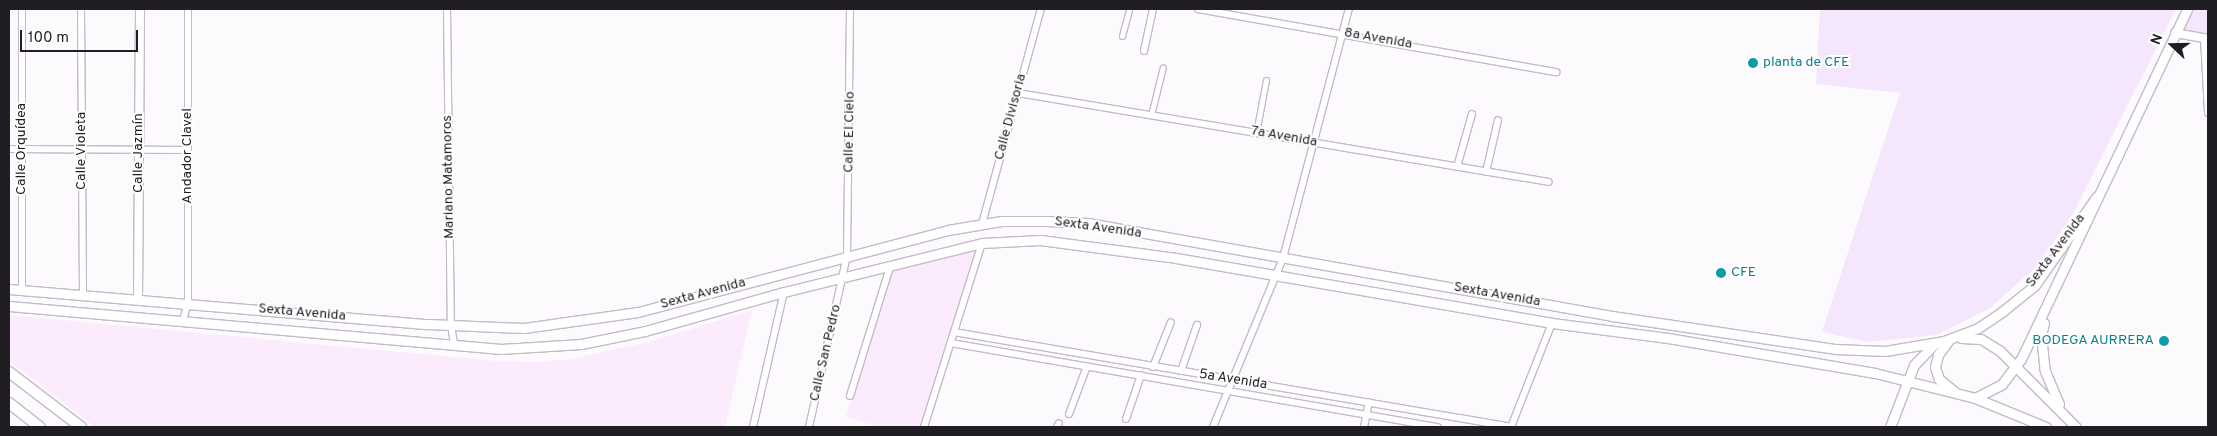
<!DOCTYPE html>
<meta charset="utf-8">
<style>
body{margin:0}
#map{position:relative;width:2217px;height:436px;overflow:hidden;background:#fcfafd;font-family:Overpass,sans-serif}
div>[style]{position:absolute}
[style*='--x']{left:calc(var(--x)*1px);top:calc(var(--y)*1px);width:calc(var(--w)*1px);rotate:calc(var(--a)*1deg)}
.commercial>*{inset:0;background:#fbebfd}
.green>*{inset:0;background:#f4e6fc}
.roads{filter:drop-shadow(1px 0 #c4bac9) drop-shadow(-1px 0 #c4bac9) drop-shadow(0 1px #c4bac9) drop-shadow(0 -1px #c4bac9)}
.pedestrian>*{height:5px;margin:-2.5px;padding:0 2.5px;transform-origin:2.5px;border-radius:2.5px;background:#fff}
.minor>*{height:6px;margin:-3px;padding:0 3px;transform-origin:3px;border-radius:3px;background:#fff}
.tertiary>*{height:8px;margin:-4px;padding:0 4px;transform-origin:4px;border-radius:4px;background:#fff}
.secondary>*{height:9px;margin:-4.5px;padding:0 4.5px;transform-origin:4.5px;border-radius:4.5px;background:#fff}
.primary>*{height:10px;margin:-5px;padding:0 5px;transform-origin:5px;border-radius:5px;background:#fff}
.dots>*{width:14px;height:14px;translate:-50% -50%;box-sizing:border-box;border:2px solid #fff;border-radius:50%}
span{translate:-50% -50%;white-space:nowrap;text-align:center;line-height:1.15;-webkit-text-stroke:4px #fff;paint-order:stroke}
.street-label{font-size:14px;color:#211e23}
.culture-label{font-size:14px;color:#0d838f}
.left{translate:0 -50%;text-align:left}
.right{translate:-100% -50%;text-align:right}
.frame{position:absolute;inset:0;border:10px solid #211e23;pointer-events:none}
.north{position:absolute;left:2147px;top:20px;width:50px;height:50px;-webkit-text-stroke:4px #fff;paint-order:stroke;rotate:291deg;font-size:14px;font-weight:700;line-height:20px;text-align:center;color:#211e23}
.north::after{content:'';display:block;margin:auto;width:18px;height:22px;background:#211e23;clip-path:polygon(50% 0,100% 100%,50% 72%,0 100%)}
.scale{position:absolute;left:20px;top:30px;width:118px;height:22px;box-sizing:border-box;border:2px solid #211e23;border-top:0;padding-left:6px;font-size:15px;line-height:18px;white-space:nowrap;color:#211e23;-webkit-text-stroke:4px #fff;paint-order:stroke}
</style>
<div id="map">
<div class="commercial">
<div style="clip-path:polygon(982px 243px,924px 427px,879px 427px,846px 417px,894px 266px)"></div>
<div style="clip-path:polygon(752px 310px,725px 427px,95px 427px,9px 361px,9px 315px,496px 361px,540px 362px,571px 359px,649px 342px)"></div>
</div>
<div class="green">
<div style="clip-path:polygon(1820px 9px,2176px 9px,2073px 214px,2036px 267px,1990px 308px,1937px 335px,1868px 342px,1822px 332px,1900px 93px,1816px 84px)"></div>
<div style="clip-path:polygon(2192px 9px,2208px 9px,2208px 35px,2182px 30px)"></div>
</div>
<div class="roads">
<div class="pedestrian">
<div style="--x:1122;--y:36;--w:28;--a:-75"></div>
<div style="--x:1151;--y:115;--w:49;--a:-76"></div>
<div style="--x:1256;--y:133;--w:54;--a:-79.3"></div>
</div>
<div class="minor">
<div style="--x:22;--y:9;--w:281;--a:90"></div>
<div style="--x:81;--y:9;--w:285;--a:89.6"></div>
<div style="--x:447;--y:9;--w:316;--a:89.3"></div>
<div style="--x:451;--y:325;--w:20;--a:81"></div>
<div style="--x:1198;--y:9;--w:364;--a:10"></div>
<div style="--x:2204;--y:38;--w:75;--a:86.9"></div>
<div style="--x:1144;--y:51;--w:43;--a:-77.9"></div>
<div style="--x:1018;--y:93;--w:538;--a:9.51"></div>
<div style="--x:9;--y:149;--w:179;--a:0.3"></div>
<div style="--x:1457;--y:167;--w:55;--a:-74.2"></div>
<div style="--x:1486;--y:172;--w:53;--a:-77"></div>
<div style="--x:982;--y:224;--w:223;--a:-74.7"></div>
<div style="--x:183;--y:320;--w:19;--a:-74"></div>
<div style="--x:188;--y:302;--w:293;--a:-90"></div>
<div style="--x:954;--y:332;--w:566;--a:9.66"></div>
<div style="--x:951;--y:343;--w:494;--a:9.8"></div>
<div style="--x:1153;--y:367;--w:48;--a:-68.2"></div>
<div style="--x:1181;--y:371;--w:49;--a:-70.8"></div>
<div style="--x:850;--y:396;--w:135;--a:-72.8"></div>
<div style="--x:1069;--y:414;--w:51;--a:-69.4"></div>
<div style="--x:1126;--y:419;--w:46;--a:-71.2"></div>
<div style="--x:753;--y:427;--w:139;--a:-77.1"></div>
<div style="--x:809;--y:427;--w:175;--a:-77.5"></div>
<div style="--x:847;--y:256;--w:247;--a:-89.3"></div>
<div style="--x:924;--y:427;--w:193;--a:-72.5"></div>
<div style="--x:1057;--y:427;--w:4;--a:-63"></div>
<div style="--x:1213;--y:427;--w:183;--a:-67.5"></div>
<div style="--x:1283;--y:258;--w:258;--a:-75.2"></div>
<div style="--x:1364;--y:427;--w:25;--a:-79"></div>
<div style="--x:1511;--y:427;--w:112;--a:-68.5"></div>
</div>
<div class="tertiary">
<div style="--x:2175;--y:33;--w:34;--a:10"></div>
<div style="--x:138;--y:298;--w:289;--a:-89.6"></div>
</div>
<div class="secondary">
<div style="--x:9;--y:289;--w:420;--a:4.8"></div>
<div style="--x:428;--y:324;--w:96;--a:2.4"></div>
<div style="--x:524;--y:328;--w:115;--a:-8"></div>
<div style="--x:638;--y:312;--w:321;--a:-14.8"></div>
<div style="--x:948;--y:230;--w:54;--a:-9.6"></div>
<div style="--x:1001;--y:221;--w:46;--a:0"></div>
<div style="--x:1047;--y:221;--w:41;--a:2.8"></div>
<div style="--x:1088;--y:223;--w:532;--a:10.06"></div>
<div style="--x:1612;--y:316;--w:225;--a:8.4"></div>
<div style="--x:1835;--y:349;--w:50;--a:2.3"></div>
<div style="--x:1885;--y:351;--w:60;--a:-9.6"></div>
<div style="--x:1944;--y:341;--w:36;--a:-21"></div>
<div style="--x:1978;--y:328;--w:30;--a:-34"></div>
<div style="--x:2003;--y:311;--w:41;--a:-39.1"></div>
<div style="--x:2035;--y:285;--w:108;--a:-55.1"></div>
<div style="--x:9;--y:306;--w:494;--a:5"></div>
<div style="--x:501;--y:349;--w:80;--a:-3.6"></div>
<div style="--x:581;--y:344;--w:65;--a:-11.5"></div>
<div style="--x:645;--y:331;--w:144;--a:-15.7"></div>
<div style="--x:784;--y:292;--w:204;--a:-13.9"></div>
<div style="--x:982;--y:243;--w:58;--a:-3"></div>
<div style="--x:1040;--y:240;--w:137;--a:7.5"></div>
<div style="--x:1176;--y:258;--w:382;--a:9.8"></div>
<div style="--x:1552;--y:323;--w:117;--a:7.4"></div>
<div style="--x:1668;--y:338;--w:210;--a:9.6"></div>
<div style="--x:1875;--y:373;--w:103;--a:14"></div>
<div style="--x:1975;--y:398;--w:77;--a:22.2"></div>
<div style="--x:2044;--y:323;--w:12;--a:104"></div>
<div style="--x:2041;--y:335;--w:36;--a:84"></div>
<div style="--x:2045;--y:371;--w:36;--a:67"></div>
<div style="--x:1961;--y:338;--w:20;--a:3"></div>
<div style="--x:1981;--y:339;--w:22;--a:32"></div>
<div style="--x:2000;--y:351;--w:107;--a:45"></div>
<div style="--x:1948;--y:341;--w:17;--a:126"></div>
<div style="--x:1938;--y:355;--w:12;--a:104"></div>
<div style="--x:1935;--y:367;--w:13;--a:72"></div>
<div style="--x:1939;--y:379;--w:19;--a:39"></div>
<div style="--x:1975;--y:398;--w:30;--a:-27"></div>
<div style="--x:2002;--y:384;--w:31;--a:-53"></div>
<div style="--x:2021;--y:359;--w:387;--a:-64.6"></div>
<div style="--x:1890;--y:427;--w:66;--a:-68.8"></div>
<div style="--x:1914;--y:365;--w:28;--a:-46"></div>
</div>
<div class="primary">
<div style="--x:9;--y:372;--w:91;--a:37.4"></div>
<div style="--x:9;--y:403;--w:39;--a:38"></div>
</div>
</div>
<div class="dots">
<div style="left:1753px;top:63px;background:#0f9aa8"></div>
<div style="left:1721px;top:273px;background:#0f9aa8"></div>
<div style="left:2164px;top:341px;background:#0f9aa8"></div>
</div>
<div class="street-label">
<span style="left:1378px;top:39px;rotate:10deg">8a Avenida</span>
<span style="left:1011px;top:117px;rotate:-75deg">Calle Divisoria</span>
<span style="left:850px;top:132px;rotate:-89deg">Calle El Cielo</span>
<span style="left:1284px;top:137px;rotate:10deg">7a Avenida</span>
<span style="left:22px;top:149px;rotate:-90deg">Calle Orquídea</span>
<span style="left:82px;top:151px;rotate:-90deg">Calle Violeta</span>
<span style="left:139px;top:153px;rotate:-90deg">Calle Jazmín</span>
<span style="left:188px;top:156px;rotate:-90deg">Andador Clavel</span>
<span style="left:449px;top:177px;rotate:-91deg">Mariano Matamoros</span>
<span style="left:1098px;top:228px;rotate:8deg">Sexta Avenida</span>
<span style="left:2056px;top:251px;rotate:-53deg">Sexta Avenida</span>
<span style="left:703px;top:294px;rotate:-15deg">Sexta Avenida</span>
<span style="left:1497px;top:295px;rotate:10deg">Sexta Avenida</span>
<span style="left:302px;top:313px;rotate:5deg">Sexta Avenida</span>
<span style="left:826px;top:353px;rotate:-77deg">Calle San Pedro</span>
<span style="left:1233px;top:380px;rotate:9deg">5a Avenida</span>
</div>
<div class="culture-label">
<span class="left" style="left:1763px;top:63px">planta de CFE</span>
<span class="left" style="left:1731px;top:273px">CFE</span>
<span class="right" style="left:2154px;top:341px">BODEGA AURRERA</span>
</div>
<div class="frame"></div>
<div class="north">N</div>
<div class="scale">100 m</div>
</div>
